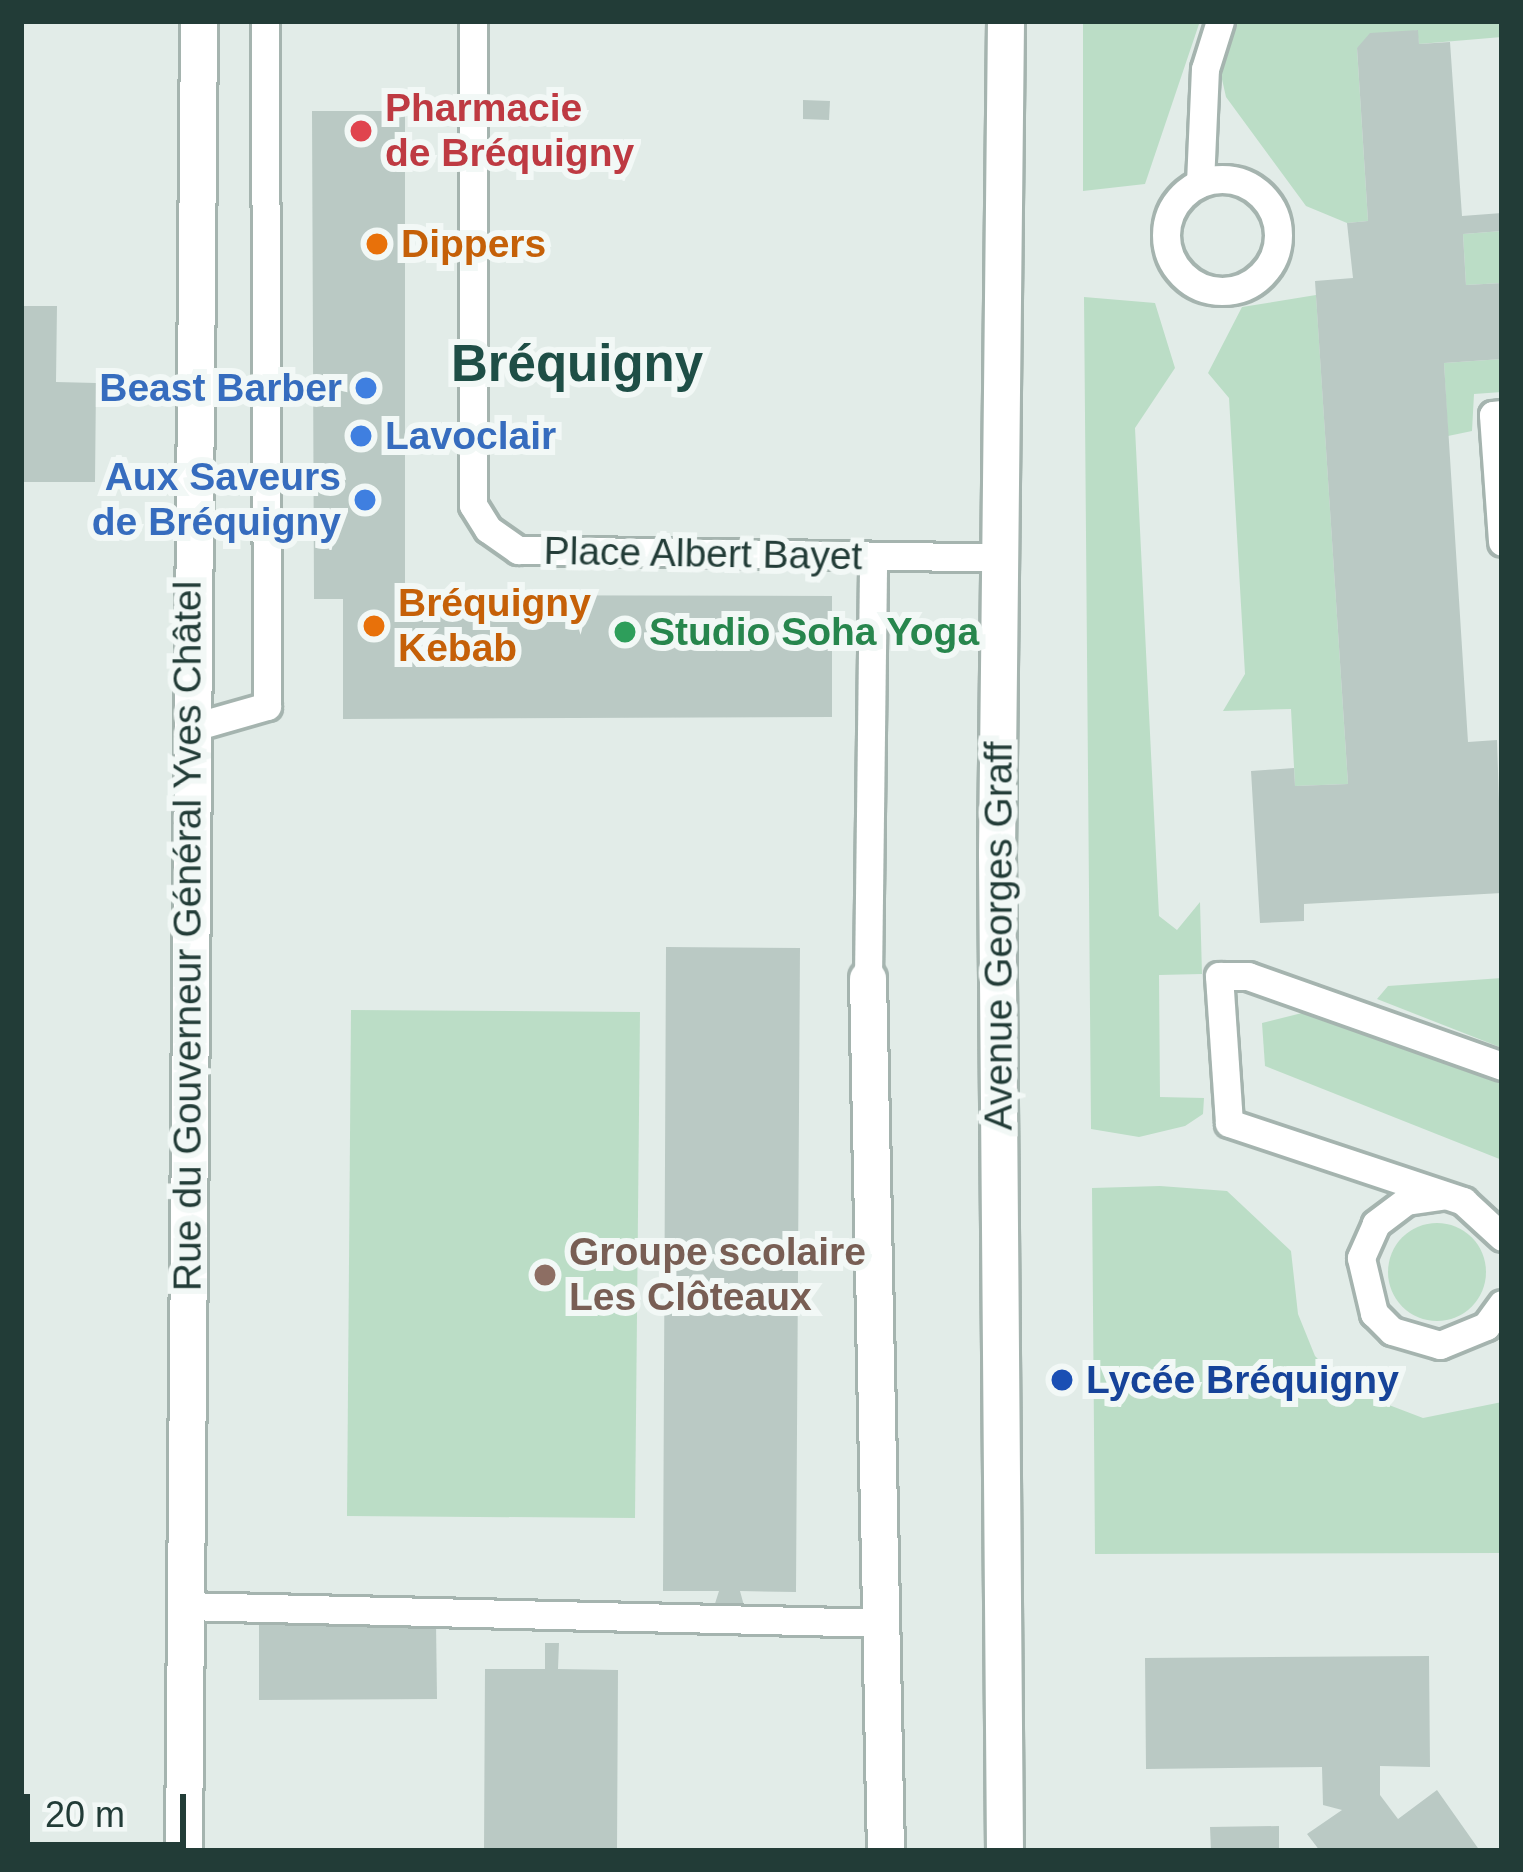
<!DOCTYPE html>
<meta charset="utf-8">
<style>
body{margin:0}
#map{position:relative;width:1523px;height:1872px;overflow:hidden;background:#e2ece8;font-family:Arial,sans-serif}
div>[style]{position:absolute}
[style*='--x']{left:calc(var(--x)*1px);top:calc(var(--y)*1px);width:calc(var(--w)*1px);rotate:calc(var(--a)*1deg)}
.green>*{inset:0;background:#bbddc6}
.round{border-radius:50%}
.building>*{inset:0;background:#bac9c4}
.roads{filter:drop-shadow(3px 0 #a5b4af) drop-shadow(-3px 0 #a5b4af) drop-shadow(0 3px #a5b4af) drop-shadow(0 -3px #a5b4af)}
.lane>*{height:27px;margin:-13.5px;padding:0 13.5px;transform-origin:13.5px;border-radius:13.5px;background:#fff}
.lane>.ring{margin:-13.5px;padding:0;box-sizing:content-box;background:none;border:27px solid #fff;border-radius:50%}
.street>*{height:36px;margin:-18px;padding:0 18px;transform-origin:18px;border-radius:18px;background:#fff}
.dots>*{width:33px;height:33px;translate:-50% -50%;box-sizing:border-box;border:6px solid #f2f8f6;border-radius:50%}
span{translate:-50% -50%;white-space:nowrap;text-align:center;line-height:1.15;-webkit-text-stroke:12px #f2f8f6;paint-order:stroke}
.health-label{font-size:39px;color:#be3a42;font-weight:700}
.left{translate:0 -50%;text-align:left}
.food-label{font-size:39px;color:#c56008;font-weight:700}
.shop-label{font-size:39px;color:#366cbe;font-weight:700}
.right{translate:-100% -50%;text-align:right}
.street-label{font-size:39px;color:#223c37}
.leisure-label{font-size:39px;color:#27864d;font-weight:700}
.education-label{font-size:39px;color:#785e54;font-weight:700}
.transit-label{font-size:39px;color:#164399;font-weight:700}
.district-label{font-size:51px;color:#1e4e46;font-weight:700}
.frame{position:absolute;inset:0;border:24px solid #223c37;pointer-events:none}
.scale{position:absolute;left:24px;top:1794px;width:162px;height:54px;box-sizing:border-box;border:6px solid #223c37;border-top:0;padding-left:15px;font-size:36px;line-height:42px;white-space:nowrap;color:#223c37;-webkit-text-stroke:9px #f2f8f6;paint-order:stroke}
</style>
<div id="map">
<div class="green">
<div style="clip-path:polygon(1083px 21px,1200px 21px,1145px 184px,1083px 191px)"></div>
<div style="clip-path:polygon(1236px 21px,1502px 21px,1502px 37px,1419px 44px,1417px 30px,1357px 48px,1368px 221px,1347px 223px,1306px 206px,1226px 97px,1219px 66px)"></div>
<div style="clip-path:polygon(1502px 231px,1502px 283px,1466px 285px,1463px 234px)"></div>
<div style="clip-path:polygon(1316px 295px,1348px 784px,1295px 786px,1291px 709px,1223px 711px,1245px 674px,1229px 398px,1208px 373px,1242px 307px)"></div>
<div style="clip-path:polygon(1084px 297px,1155px 303px,1175px 368px,1135px 428px,1159px 916px,1177px 930px,1200px 902px,1202px 974px,1159px 975px,1160px 1097px,1204px 1098px,1203px 1114px,1185px 1126px,1139px 1137px,1091px 1129px)"></div>
<div style="clip-path:polygon(1502px 359px,1502px 392px,1474px 394px,1472px 431px,1448px 436px,1444px 363px)"></div>
<div style="clip-path:polygon(1502px 978px,1502px 1048px,1377px 999px,1388px 986px)"></div>
<div style="clip-path:polygon(351px 1010px,640px 1012px,635px 1518px,347px 1516px)"></div>
<div style="clip-path:polygon(1306px 1012px,1502px 1080px,1502px 1160px,1265px 1066px,1262px 1023px)"></div>
<div style="clip-path:polygon(1160px 1186px,1227px 1191px,1291px 1251px,1298px 1314px,1315px 1356px,1347px 1389px,1423px 1418px,1502px 1402px,1502px 1553px,1095px 1554px,1092px 1188px)"></div>
<div class="round" style="left:1388px;top:1223px;width:98px;height:98px"></div>
</div>
<div class="building">
<div style="clip-path:polygon(1418px 30px,1419px 44px,1450px 42px,1462px 216px,1502px 213px,1502px 231px,1463px 234px,1466px 285px,1502px 283px,1502px 359px,1444px 363px,1468px 742px,1497px 740px,1502px 893px,1304px 904px,1304px 921px,1260px 923px,1251px 771px,1294px 768px,1295px 786px,1348px 784px,1315px 281px,1353px 278px,1347px 223px,1368px 221px,1357px 48px,1370px 33px)"></div>
<div style="clip-path:polygon(803px 100px,830px 101px,829px 120px,803px 119px)"></div>
<div style="clip-path:polygon(312px 111px,405px 111px,405px 595px,832px 596px,832px 717px,343px 719px,343px 599px,314px 599px)"></div>
<div style="clip-path:polygon(21px 306px,57px 306px,56px 382px,96px 383px,95px 482px,21px 482px)"></div>
<div style="clip-path:polygon(666px 947px,800px 948px,796px 1592px,740px 1591px,746px 1613px,712px 1613px,719px 1591px,663px 1591px)"></div>
<div style="clip-path:polygon(259px 1622px,436px 1622px,437px 1699px,259px 1700px)"></div>
<div style="clip-path:polygon(545px 1643px,559px 1643px,558px 1669px,618px 1670px,617px 1851px,484px 1851px,485px 1669px,545px 1669px)"></div>
<div style="clip-path:polygon(1429px 1656px,1430px 1767px,1380px 1766px,1380px 1795px,1398px 1819px,1437px 1790px,1480px 1851px,1320px 1851px,1307px 1834px,1342px 1810px,1323px 1805px,1322px 1767px,1146px 1769px,1145px 1658px)"></div>
<div style="clip-path:polygon(1279px 1826px,1279px 1851px,1211px 1851px,1210px 1827px)"></div>
</div>
<div class="roads">
<div class="lane">
<div style="--x:473;--y:21;--w:484;--a:90"></div>
<div style="--x:473;--y:505;--w:28;--a:58"></div>
<div style="--x:488;--y:529;--w:37;--a:35"></div>
<div style="--x:518;--y:550;--w:486;--a:0.9"></div>
<div class="ring" style="left:1166px;top:179px;width:85px;height:85px"></div>
<div style="--x:1200;--y:183;--w:114;--a:-87.5"></div>
<div style="--x:1205;--y:69;--w:50;--a:-72.6"></div>
<div style="--x:1502;--y:414;--w:9;--a:174"></div>
<div style="--x:1493;--y:415;--w:127;--a:85.9"></div>
<div style="--x:190;--y:728;--w:80;--a:-15.9"></div>
<div style="--x:267;--y:706;--w:685;--a:-90.17"></div>
<div style="--x:868;--y:979;--w:421;--a:-89.3"></div>
<div style="--x:1502;--y:1066;--w:269;--a:-160.5"></div>
<div style="--x:1248;--y:976;--w:29;--a:180"></div>
<div style="--x:1219;--y:976;--w:147;--a:86.1"></div>
<div style="--x:1229;--y:1123;--w:247;--a:18.4"></div>
<div style="--x:1463;--y:1201;--w:53;--a:42.7"></div>
<div style="--x:1441;--y:1196;--w:35;--a:172"></div>
<div style="--x:1406;--y:1201;--w:38;--a:143"></div>
<div style="--x:1376;--y:1224;--w:37;--a:114"></div>
<div style="--x:1361;--y:1258;--w:57;--a:76.7"></div>
<div style="--x:1374;--y:1313;--w:25;--a:45"></div>
<div style="--x:1392;--y:1331;--w:50;--a:16.3"></div>
<div style="--x:1440;--y:1345;--w:50;--a:-22.4"></div>
<div style="--x:1486;--y:1326;--w:27;--a:-54"></div>
<div style="--x:184;--y:1606;--w:700;--a:1.39"></div>
</div>
<div class="street">
<div style="--x:868;--y:979;--w:872;--a:88.82"></div>
<div style="--x:184;--y:1851;--w:1830;--a:-89.53"></div>
<div style="--x:1005;--y:1851;--w:997;--a:-90.46"></div>
<div style="--x:997;--y:854;--w:833;--a:-89.38"></div>
</div>
</div>
<div class="dots">
<div style="left:361px;top:131px;background:#e0444e"></div>
<div style="left:377px;top:244px;background:#e8710a"></div>
<div style="left:366px;top:388px;background:#3f7fe0"></div>
<div style="left:361px;top:436px;background:#3f7fe0"></div>
<div style="left:365px;top:500px;background:#3f7fe0"></div>
<div style="left:374px;top:626px;background:#e8710a"></div>
<div style="left:625px;top:632px;background:#2e9e5b"></div>
<div style="left:545px;top:1275px;background:#8d6e63"></div>
<div style="left:1062px;top:1380px;background:#1a4fb4"></div>
</div>
<div class="health-label">
<span class="left" style="left:385px;top:131px">Pharmacie<br>de Bréquigny</span>
</div>
<div class="food-label">
<span class="left" style="left:401px;top:244px">Dippers</span>
<span class="left" style="left:398px;top:626px">Bréquigny<br>Kebab</span>
</div>
<div class="shop-label">
<span class="right" style="left:342px;top:388px">Beast Barber</span>
<span class="left" style="left:385px;top:436px">Lavoclair</span>
<span class="right" style="left:341px;top:500px">Aux Saveurs<br>de Bréquigny</span>
</div>
<div class="street-label">
<span style="left:703px;top:554px;rotate:1deg">Place Albert Bayet</span>
<span style="left:188px;top:936px;rotate:-90deg">Rue du Gouverneur Général Yves Châtel</span>
<span style="left:999px;top:936px;rotate:-90deg">Avenue Georges Graff</span>
</div>
<div class="leisure-label">
<span class="left" style="left:649px;top:632px">Studio Soha Yoga</span>
</div>
<div class="education-label">
<span class="left" style="left:569px;top:1275px">Groupe scolaire<br>Les Clôteaux</span>
</div>
<div class="transit-label">
<span class="left" style="left:1086px;top:1380px">Lycée Bréquigny</span>
</div>
<div class="district-label">
<span style="left:577px;top:364px">Bréquigny</span>
</div>
<div class="frame"></div>
<div class="scale">20 m</div>
</div>
